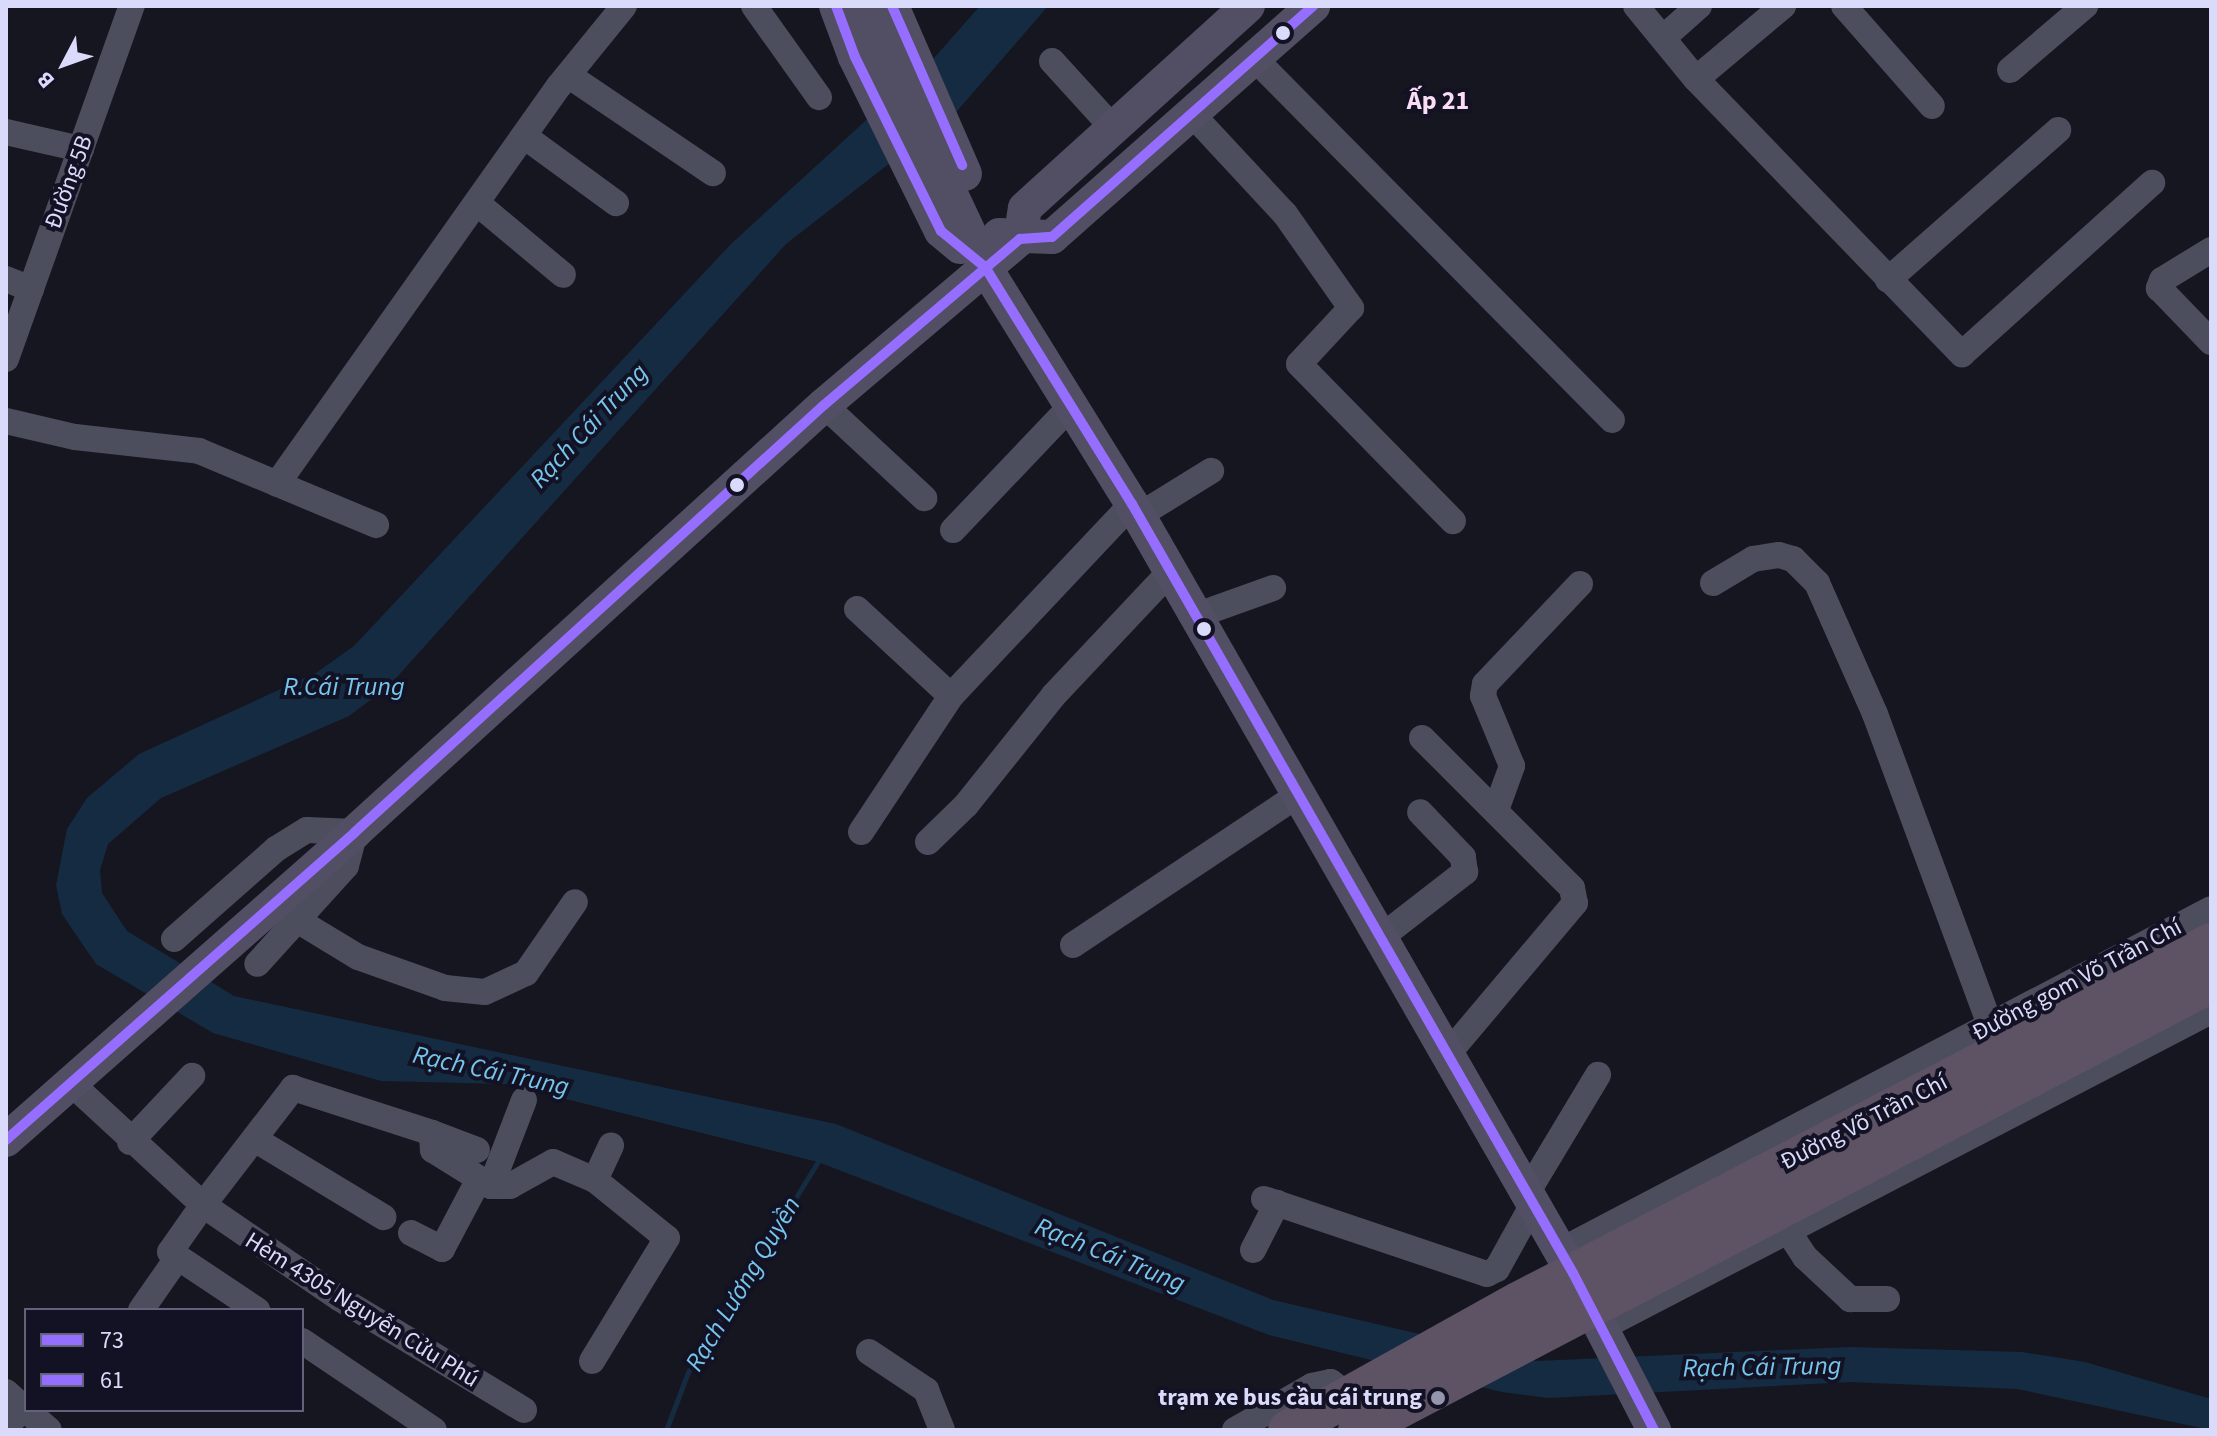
<!DOCTYPE html>
<meta charset="utf-8">
<style>
body{margin:0}
#map{position:relative;width:2217px;height:1436px;overflow:hidden;background:#161620;font-family:"Source Sans 3",sans-serif}
div>[style]{position:absolute}
[style*='--x']{left:calc(var(--x)*1px);top:calc(var(--y)*1px);width:calc(var(--w)*1px);rotate:calc(var(--a)*1deg)}
.water>*{inset:0;background:#152b41}
.stream>*{height:5px;margin:-2.5px;padding:0 2.5px;transform-origin:2.5px;border-radius:2.5px;background:#152b41}
.minor>*{height:26px;margin:-13px;padding:0 13px;transform-origin:13px;border-radius:13px;background:#4c4e5e}
.major>*{height:34px;margin:-17px;padding:0 17px;transform-origin:17px;border-radius:17px;background:#524e64}
.highway>*{height:40px;margin:-20px;padding:0 20px;transform-origin:20px;border-radius:20px;background:#5e5265}
.bus-1>*{height:10px;margin:-5px;padding:0 5px;transform-origin:5px;border-radius:5px;background:#966eff}
.bus-2>*{height:10px;margin:-5px;padding:0 5px;transform-origin:5px;border-radius:5px;background:#966eff}
.dots>*{width:22px;height:22px;translate:-50% -50%;box-sizing:border-box;border:4px solid #131224;border-radius:50%}
span{translate:-50% -50%;white-space:nowrap;text-align:center;line-height:1.15;-webkit-text-stroke:8px #131224;paint-order:stroke}
.street-label{font-size:24px;color:#dadafa}
.poi-label{font-size:24px;color:#dadafa;font-weight:700}
.right{translate:-100% -50%;text-align:right}
.neighbourhood-label{font-size:26px;color:#fadcf3;font-weight:700}
.water-label{font-size:26px;color:#76c5ec;font-style:italic}
.frame{position:absolute;inset:0;border:8px solid #dadafa;pointer-events:none}
.legend{position:absolute;left:24px;top:1308px;width:280px;height:104px;box-sizing:border-box;background:#131224;border:2px solid #63627a;margin:0;padding:10px 14px;list-style:none;font-size:24px;color:#dadafa}
.legend li{display:flex;align-items:center;gap:16px;height:40px}
.legend b{width:40px;border:2px solid #63627a}
.north{position:absolute;left:24px;top:24px;width:80px;height:80px;-webkit-text-stroke:6px #131224;paint-order:stroke;rotate:229deg;font-size:22px;font-weight:700;line-height:32px;text-align:center;color:#dadafa}
.north::after{content:'';display:block;margin:auto;width:28px;height:36px;background:#dadafa;clip-path:polygon(50% 0,100% 100%,50% 72%,0 100%)}
</style>
<div id="map">
<div class="water">
<div style="clip-path:polygon(980px 6px,1048px 6px,958px 110px,786px 244px,388px 687px,349px 716px,161px 798px,108px 844px,100px 870px,102px 893px,127px 931px,234px 996px,836px 1124px,1273px 1300px,1536px 1361px,1850px 1347px,2022px 1352px,2085px 1362px,2211px 1399px,2211px 1430px,2017px 1389px,1850px 1382px,1548px 1398px,1502px 1392px,1269px 1335px,818px 1162px,506px 1084px,381px 1081px,213px 1033px,96px 964px,62px 914px,56px 885px,67px 829px,87px 798px,139px 754px,316px 673px,354px 646px,731px 244px,934px 58px)"></div>
</div>
<div class="stream">
<div style="--x:666;--y:1430;--w:62;--a:-69.2"></div>
<div style="--x:688;--y:1372;--w:253;--a:-58.3"></div>
</div>
<div class="minor">
<div style="--x:754;--y:6;--w:112;--a:54.5"></div>
<div style="--x:1636;--y:6;--w:94;--a:50.6"></div>
<div style="--x:1696;--y:79;--w:383;--a:46"></div>
<div style="--x:1962;--y:354;--w:256;--a:-42"></div>
<div style="--x:1844;--y:6;--w:133;--a:48.7"></div>
<div style="--x:1663;--y:38;--w:48;--a:-41.6"></div>
<div style="--x:1254;--y:58;--w:509;--a:45.32"></div>
<div style="--x:1052;--y:61;--w:91;--a:47.7"></div>
<div style="--x:2010;--y:70;--w:99;--a:-40.5"></div>
<div style="--x:568;--y:75;--w:175;--a:34.1"></div>
<div style="--x:1696;--y:79;--w:114;--a:-40"></div>
<div style="--x:1191;--y:113;--w:138;--a:47.1"></div>
<div style="--x:1285;--y:214;--w:115;--a:54.9"></div>
<div style="--x:1351;--y:308;--w:76;--a:132.9"></div>
<div style="--x:1299;--y:364;--w:220;--a:45.6"></div>
<div style="--x:6;--y:132;--w:77;--a:12.8"></div>
<div style="--x:524;--y:136;--w:114;--a:36.1"></div>
<div style="--x:477;--y:203;--w:112;--a:39.9"></div>
<div style="--x:2211;--y:250;--w:57;--a:148.5"></div>
<div style="--x:2162;--y:280;--w:9;--a:111"></div>
<div style="--x:2159;--y:288;--w:75;--a:46.1"></div>
<div style="--x:6;--y:279;--w:27;--a:22"></div>
<div style="--x:1888;--y:280;--w:227;--a:-41.4"></div>
<div style="--x:6;--y:359;--w:375;--a:-70.4"></div>
<div style="--x:824;--y:405;--w:137;--a:42.9"></div>
<div style="--x:6;--y:421;--w:71;--a:13.1"></div>
<div style="--x:75;--y:437;--w:125;--a:6.4"></div>
<div style="--x:199;--y:451;--w:192;--a:22.7"></div>
<div style="--x:277;--y:484;--w:488;--a:-54.7"></div>
<div style="--x:559;--y:86;--w:103;--a:-50.9"></div>
<div style="--x:1138;--y:516;--w:86;--a:-31.7"></div>
<div style="--x:953;--y:530;--w:170;--a:-46.4"></div>
<div style="--x:1713;--y:583;--w:47;--a:-31"></div>
<div style="--x:1753;--y:559;--w:26;--a:-9"></div>
<div style="--x:1779;--y:555;--w:15;--a:16"></div>
<div style="--x:1793;--y:559;--w:34;--a:45"></div>
<div style="--x:1817;--y:583;--w:143;--a:66.1"></div>
<div style="--x:1875;--y:714;--w:332;--a:69.7"></div>
<div style="--x:857;--y:609;--w:128;--a:42.8"></div>
<div style="--x:1195;--y:616;--w:83;--a:-19.7"></div>
<div style="--x:1422;--y:738;--w:212;--a:45"></div>
<div style="--x:1572;--y:888;--w:15;--a:79"></div>
<div style="--x:1575;--y:903;--w:199;--a:130.1"></div>
<div style="--x:1496;--y:810;--w:47;--a:-70"></div>
<div style="--x:1512;--y:766;--w:76;--a:-112.5"></div>
<div style="--x:1483;--y:696;--w:12;--a:-81"></div>
<div style="--x:1485;--y:684;--w:138;--a:-46.5"></div>
<div style="--x:861;--y:832;--w:163;--a:-56.5"></div>
<div style="--x:951;--y:696;--w:264;--a:-46.7"></div>
<div style="--x:928;--y:842;--w:53;--a:-44.2"></div>
<div style="--x:966;--y:805;--w:141;--a:-51.3"></div>
<div style="--x:1054;--y:695;--w:169;--a:-46.7"></div>
<div style="--x:297;--y:920;--w:71;--a:31.2"></div>
<div style="--x:358;--y:957;--w:92;--a:19.6"></div>
<div style="--x:445;--y:988;--w:40;--a:5.7"></div>
<div style="--x:485;--y:992;--w:45;--a:-24.9"></div>
<div style="--x:526;--y:973;--w:86;--a:-55.4"></div>
<div style="--x:1380;--y:938;--w:108;--a:-37.8"></div>
<div style="--x:1465;--y:872;--w:15;--a:-98"></div>
<div style="--x:1463;--y:857;--w:62;--a:-133.7"></div>
<div style="--x:174;--y:939;--w:136;--a:-41.4"></div>
<div style="--x:276;--y:849;--w:36;--a:-32"></div>
<div style="--x:307;--y:830;--w:48;--a:2.4"></div>
<div style="--x:355;--y:832;--w:35;--a:105"></div>
<div style="--x:346;--y:866;--w:132;--a:132.2"></div>
<div style="--x:1073;--y:945;--w:270;--a:-33.7"></div>
<div style="--x:73;--y:1085;--w:177;--a:42.7"></div>
<div style="--x:203;--y:1205;--w:57;--a:125.1"></div>
<div style="--x:170;--y:1252;--w:105;--a:33.7"></div>
<div style="--x:432;--y:1133;--w:48;--a:20.7"></div>
<div style="--x:256;--y:1140;--w:149;--a:31.2"></div>
<div style="--x:130;--y:1142;--w:91;--a:-46.8"></div>
<div style="--x:595;--y:1180;--w:38;--a:-65"></div>
<div style="--x:491;--y:1186;--w:92;--a:-69"></div>
<div style="--x:1527;--y:1193;--w:138;--a:-59"></div>
<div style="--x:1264;--y:1199;--w:235;--a:18.6"></div>
<div style="--x:1487;--y:1274;--w:11;--a:-27"></div>
<div style="--x:1497;--y:1269;--w:74;--a:-61"></div>
<div style="--x:1778;--y:1216;--w:49;--a:56.6"></div>
<div style="--x:1805;--y:1257;--w:62;--a:43"></div>
<div style="--x:1850;--y:1299;--w:37;--a:0"></div>
<div style="--x:411;--y:1233;--w:35;--a:27"></div>
<div style="--x:442;--y:1249;--w:77;--a:-62.1"></div>
<div style="--x:1253;--y:1250;--w:53;--a:-62.9"></div>
<div style="--x:1560;--y:1251;--w:735;--a:-27.71"></div>
<div style="--x:141;--y:1310;--w:65;--a:-55.1"></div>
<div style="--x:1601;--y:1328;--w:687;--a:-27.46"></div>
<div style="--x:302;--y:1341;--w:159;--a:34"></div>
<div style="--x:869;--y:1352;--w:69;--a:33.7"></div>
<div style="--x:926;--y:1390;--w:43;--a:68.2"></div>
<div style="--x:6;--y:1392;--w:27;--a:42"></div>
<div style="--x:26;--y:1410;--w:30;--a:41"></div>
<div style="--x:524;--y:1410;--w:216;--a:-148.8"></div>
<div style="--x:339;--y:1298;--w:165;--a:-145.6"></div>
<div style="--x:203;--y:1205;--w:148;--a:-52.4"></div>
<div style="--x:293;--y:1088;--w:146;--a:17.9"></div>
<div style="--x:432;--y:1133;--w:17;--a:87"></div>
<div style="--x:433;--y:1150;--w:68;--a:31.8"></div>
<div style="--x:491;--y:1186;--w:19;--a:0"></div>
<div style="--x:510;--y:1186;--w:49;--a:-29.2"></div>
<div style="--x:553;--y:1162;--w:46;--a:23.2"></div>
<div style="--x:595;--y:1180;--w:92;--a:38.9"></div>
<div style="--x:667;--y:1238;--w:144;--a:121.4"></div>
<div style="--x:6;--y:1426;--w:25;--a:-45"></div>
<div style="--x:1235;--y:1430;--w:89;--a:-29.7"></div>
<div style="--x:1312;--y:1386;--w:19;--a:-12"></div>
<div style="--x:1331;--y:1382;--w:22;--a:39"></div>
</div>
<div class="major">
<div style="--x:836;--y:6;--w:54;--a:69.6"></div>
<div style="--x:855;--y:57;--w:194;--a:63.7"></div>
<div style="--x:941;--y:231;--w:25;--a:40"></div>
<div style="--x:863;--y:6;--w:288;--a:64.9"></div>
<div style="--x:985;--y:267;--w:279;--a:58.2"></div>
<div style="--x:1132;--y:504;--w:886;--a:60.17"></div>
<div style="--x:1573;--y:1273;--w:177;--a:62.7"></div>
<div style="--x:892;--y:6;--w:183;--a:66.5"></div>
<div style="--x:999;--y:235;--w:53;--a:2.2"></div>
<div style="--x:1052;--y:237;--w:349;--a:-41.5"></div>
<div style="--x:6;--y:1140;--w:465;--a:-41.4"></div>
<div style="--x:355;--y:832;--w:634;--a:-42.32"></div>
<div style="--x:824;--y:405;--w:257;--a:-40.3"></div>
<div style="--x:1020;--y:239;--w:31;--a:-81"></div>
<div style="--x:1025;--y:208;--w:301;--a:-42.2"></div>
</div>
<div class="highway">
<div style="--x:1288;--y:1430;--w:263;--a:-29.1"></div>
<div style="--x:1518;--y:1302;--w:780;--a:-27.39"></div>
<div style="--x:1358;--y:1430;--w:963;--a:-27.66"></div>
</div>
<div class="bus-1">
<div style="--x:6;--y:1140;--w:465;--a:-41.4"></div>
<div style="--x:355;--y:832;--w:634;--a:-42.32"></div>
<div style="--x:824;--y:405;--w:257;--a:-40.3"></div>
<div style="--x:1020;--y:239;--w:32;--a:-4"></div>
<div style="--x:1052;--y:237;--w:349;--a:-41.5"></div>
</div>
<div class="bus-2">
<div style="--x:836;--y:6;--w:54;--a:69.6"></div>
<div style="--x:855;--y:57;--w:194;--a:63.7"></div>
<div style="--x:941;--y:231;--w:57;--a:39.3"></div>
<div style="--x:985;--y:267;--w:279;--a:58.2"></div>
<div style="--x:1132;--y:504;--w:886;--a:60.17"></div>
<div style="--x:1573;--y:1273;--w:177;--a:62.7"></div>
<div style="--x:892;--y:6;--w:174;--a:66.2"></div>
</div>
<div class="dots">
<div style="left:1283px;top:33px;background:#dadafa"></div>
<div style="left:737px;top:485px;background:#dadafa"></div>
<div style="left:1204px;top:629px;background:#dadafa"></div>
<div style="left:1438px;top:1398px;background:#9595ae"></div>
</div>
<div class="street-label">
<span style="left:69px;top:182px;rotate:-70deg">Đường 5B</span>
<span style="left:2077px;top:980px;rotate:-28deg">Đường gom Võ Trần Chí</span>
<span style="left:1864px;top:1122px;rotate:-27deg">Đường Võ Trần Chí</span>
<span style="left:362px;top:1310px;rotate:32deg">Hẻm 4305 Nguyễn Cửu Phú</span>
</div>
<div class="poi-label">
<span class="right" style="left:1422px;top:1398px">trạm xe bus cầu cái trung</span>
</div>
<div class="neighbourhood-label">
<span style="left:1438px;top:101px">Ấp 21</span>
</div>
<div class="water-label">
<span style="left:589px;top:426px;rotate:-47deg">Rạch Cái Trung</span>
<span style="left:344px;top:687px">R.Cái Trung</span>
<span style="left:491px;top:1071px;rotate:12deg">Rạch Cái Trung</span>
<span style="left:1110px;top:1255px;rotate:22deg">Rạch Cái Trung</span>
<span style="left:743px;top:1284px;rotate:-59deg">Rạch Lương Quyền</span>
<span style="left:1762px;top:1367px;rotate:-1deg">Rạch Cái Trung</span>
</div>
<div class="frame"></div>
<ul class="legend">
<li><b style="height:10px;background:#966eff"></b>73</li>
<li><b style="height:10px;background:#966eff"></b>61</li>
</ul>
<div class="north">B</div>
</div>
